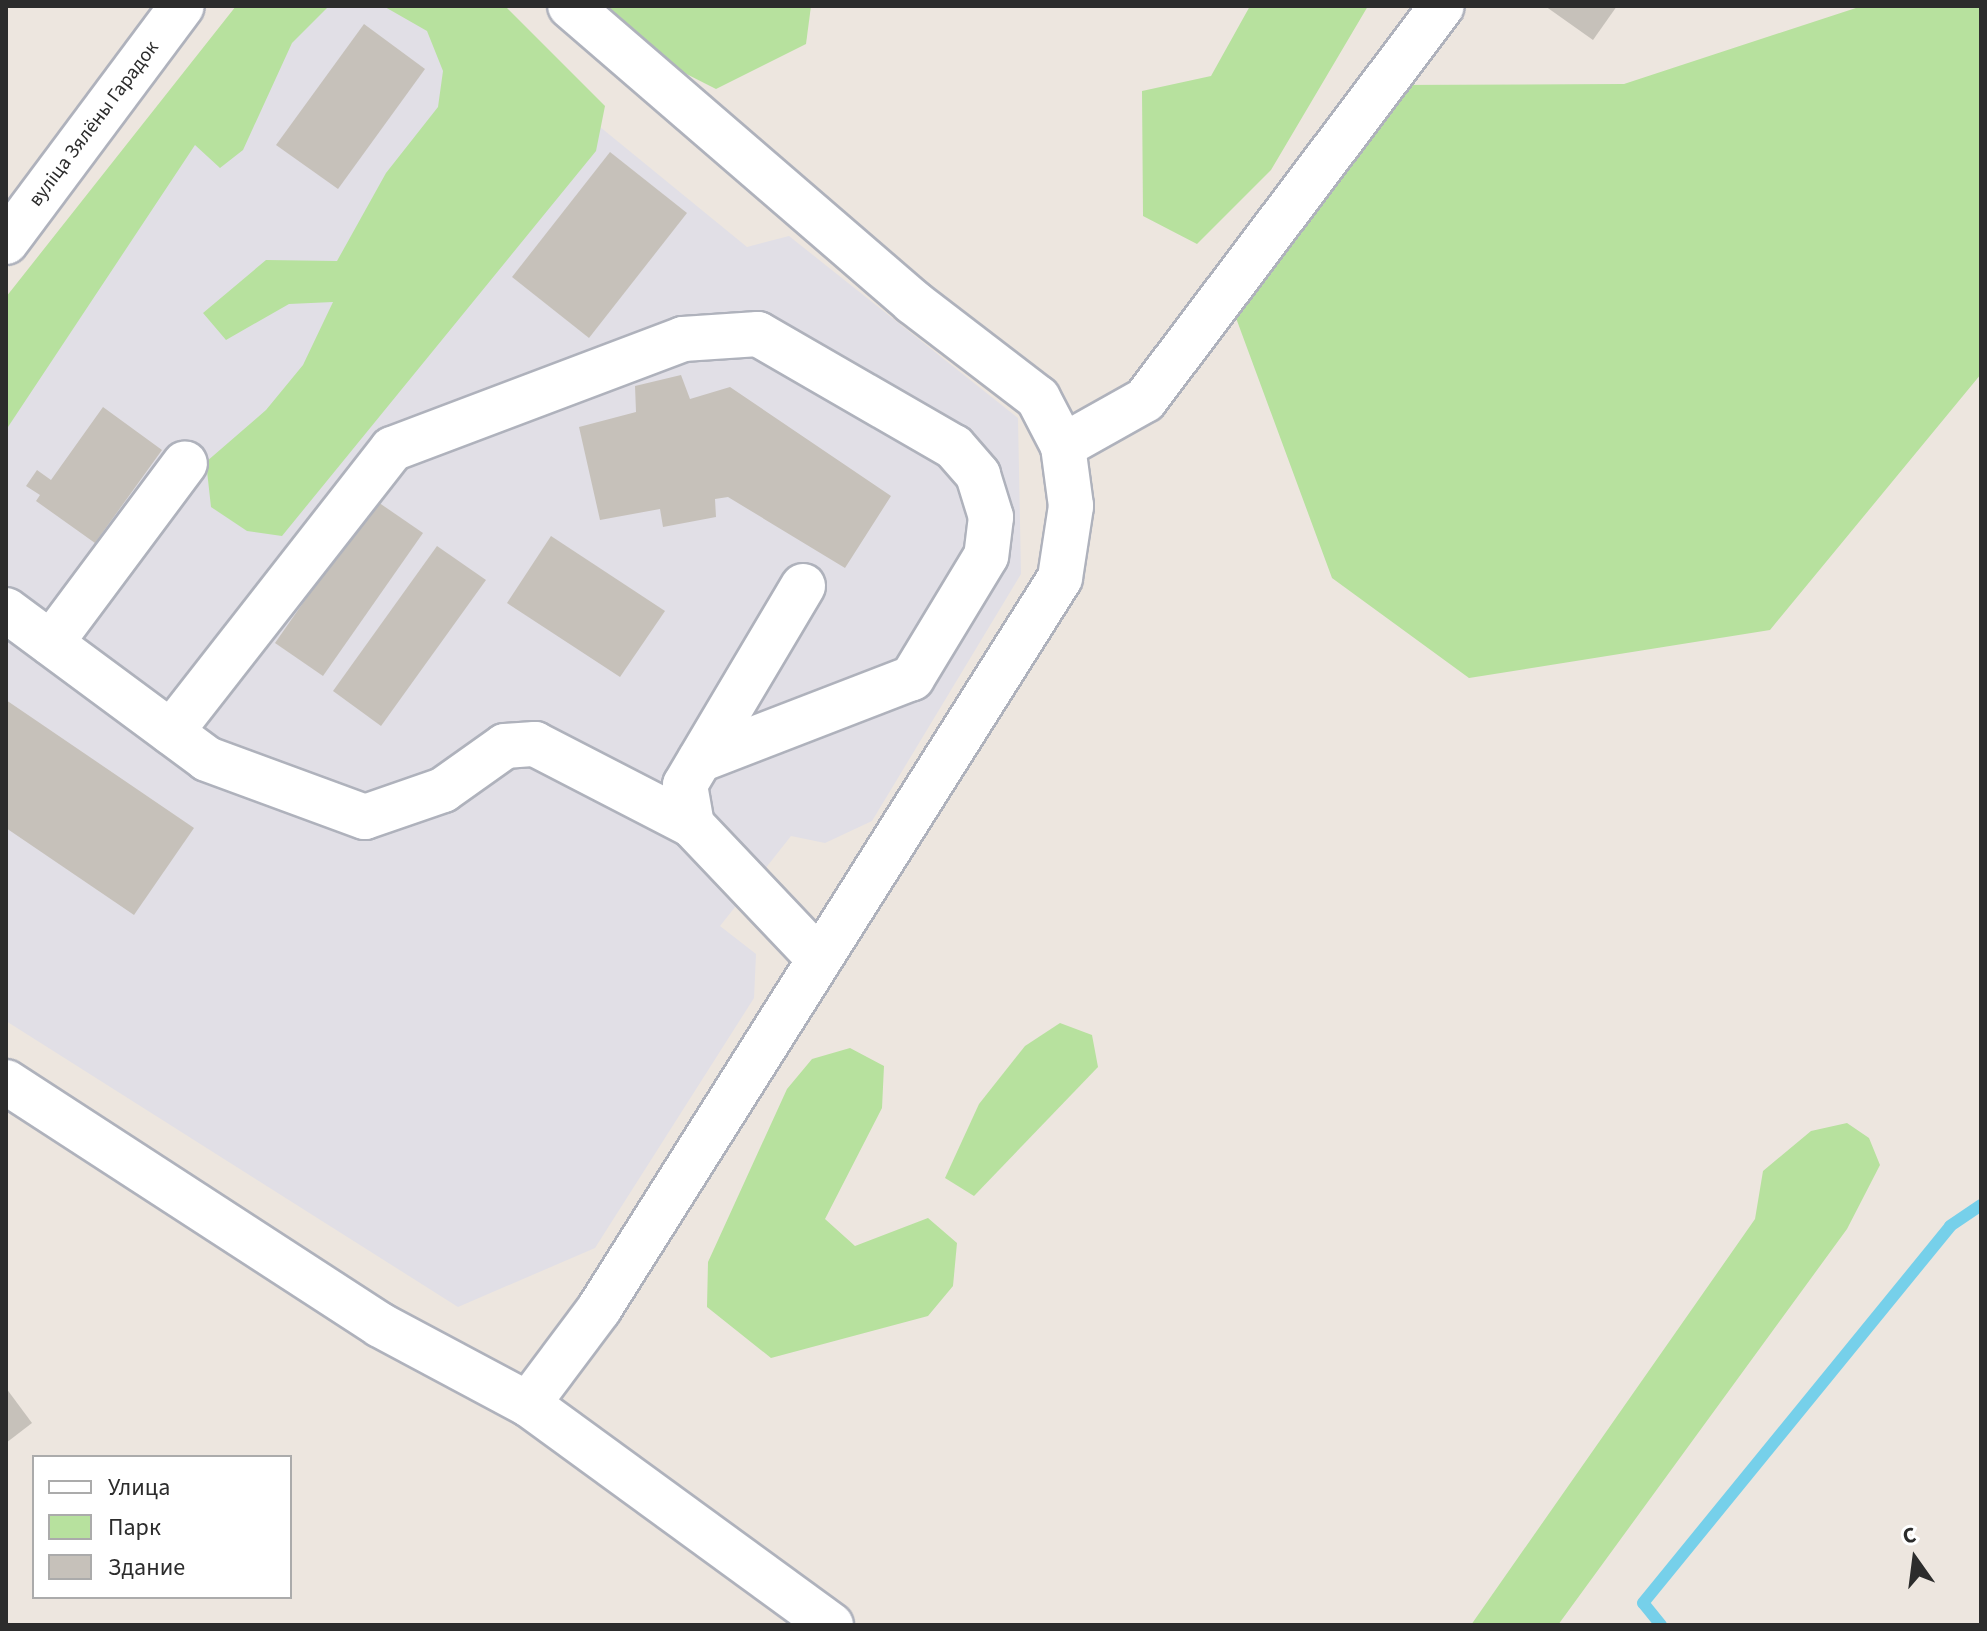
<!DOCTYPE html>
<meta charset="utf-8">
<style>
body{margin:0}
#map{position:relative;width:1987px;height:1631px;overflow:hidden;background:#ede6df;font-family:"Source Sans 3",sans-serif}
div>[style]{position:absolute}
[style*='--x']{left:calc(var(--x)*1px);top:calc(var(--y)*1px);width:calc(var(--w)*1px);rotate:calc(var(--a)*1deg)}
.industrial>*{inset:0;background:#e1dfe6}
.green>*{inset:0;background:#b7e19e}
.stream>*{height:12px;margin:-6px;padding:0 6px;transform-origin:6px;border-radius:6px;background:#76d0ea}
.building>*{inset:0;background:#c6c1ba}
.roads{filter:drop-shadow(2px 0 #afb2bc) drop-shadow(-2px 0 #afb2bc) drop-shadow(0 2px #afb2bc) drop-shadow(0 -2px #afb2bc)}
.minor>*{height:44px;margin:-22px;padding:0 22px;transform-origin:22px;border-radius:22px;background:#fff}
span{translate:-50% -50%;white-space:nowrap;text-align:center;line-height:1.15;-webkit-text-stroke:6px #fff;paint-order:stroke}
.street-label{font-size:20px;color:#2c2c2c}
.frame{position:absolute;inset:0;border:8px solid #2c2c2c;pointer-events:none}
.legend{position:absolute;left:32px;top:1455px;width:260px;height:144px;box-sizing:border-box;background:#fff;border:2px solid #ababab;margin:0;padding:10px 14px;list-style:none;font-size:24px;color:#2c2c2c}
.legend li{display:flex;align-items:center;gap:16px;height:40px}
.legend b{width:40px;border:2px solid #ababab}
.north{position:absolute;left:1875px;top:1519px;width:80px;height:80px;-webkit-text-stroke:6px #fff;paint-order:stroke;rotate:346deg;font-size:22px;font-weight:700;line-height:32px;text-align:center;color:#2c2c2c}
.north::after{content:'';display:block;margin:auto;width:28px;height:36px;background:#2c2c2c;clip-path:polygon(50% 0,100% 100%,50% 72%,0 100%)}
</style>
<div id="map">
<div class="industrial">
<div style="clip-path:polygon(264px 6px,452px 6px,747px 247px,789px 236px,1018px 418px,1021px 574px,872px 821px,825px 843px,791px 836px,720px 926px,756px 954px,754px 998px,595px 1248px,458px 1307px,6px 1021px,6px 362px)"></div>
</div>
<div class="green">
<div style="clip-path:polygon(236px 6px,329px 6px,292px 43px,243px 150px,220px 168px,195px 145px,6px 430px,6px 297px)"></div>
<div style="clip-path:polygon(351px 6px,505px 6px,605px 106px,596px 151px,282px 536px,247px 531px,211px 507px,206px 462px,266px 410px,303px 365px,333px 302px,289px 304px,226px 340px,203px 313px,266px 260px,337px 261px,386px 173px,438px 107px,443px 71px,427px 31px,385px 7px)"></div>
<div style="clip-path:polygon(608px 6px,811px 6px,806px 44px,716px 89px,639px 50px)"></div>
<div style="clip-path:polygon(1250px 6px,1368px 6px,1271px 170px,1197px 244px,1143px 216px,1142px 91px,1211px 76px)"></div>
<div style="clip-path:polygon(1862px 6px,1981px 6px,1981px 374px,1770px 630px,1469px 678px,1332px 578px,1229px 299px,1389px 85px,1624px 84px)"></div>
<div style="clip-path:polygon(1060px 1023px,1092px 1035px,1098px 1067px,974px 1196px,945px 1178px,979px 1104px,1025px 1046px)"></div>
<div style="clip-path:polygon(850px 1048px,884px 1066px,882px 1108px,825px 1219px,855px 1246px,928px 1218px,957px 1243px,953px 1286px,928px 1316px,771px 1358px,707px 1307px,708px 1262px,787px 1089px,812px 1059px)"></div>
<div style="clip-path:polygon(1847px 1123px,1869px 1138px,1880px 1165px,1847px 1229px,1558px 1625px,1471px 1625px,1755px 1219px,1763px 1171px,1811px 1131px)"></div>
</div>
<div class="stream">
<div style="--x:1661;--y:1625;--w:28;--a:-129"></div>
<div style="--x:1643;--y:1603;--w:486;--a:-50.8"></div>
<div style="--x:1950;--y:1226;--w:37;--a:-34"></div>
</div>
<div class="building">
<div style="clip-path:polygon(1545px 6px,1617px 6px,1593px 40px)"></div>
<div style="clip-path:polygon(364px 24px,425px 69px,338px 189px,276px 145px)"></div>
<div style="clip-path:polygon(610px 152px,687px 213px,589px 338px,512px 277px)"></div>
<div style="clip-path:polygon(681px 375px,690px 399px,730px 387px,891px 496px,845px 568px,728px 497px,715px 499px,716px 517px,663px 527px,660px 509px,600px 520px,579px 427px,636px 412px,635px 386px)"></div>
<div style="clip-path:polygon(103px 407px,162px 450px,95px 543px,36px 501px,40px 495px,26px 486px,37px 470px,51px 480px)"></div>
<div style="clip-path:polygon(375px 500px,423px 533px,323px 676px,275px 643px)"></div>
<div style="clip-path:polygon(551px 536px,665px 611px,620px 677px,507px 603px)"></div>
<div style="clip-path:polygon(437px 546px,486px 580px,381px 726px,333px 691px)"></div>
<div style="clip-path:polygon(6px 700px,194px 828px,134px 915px,6px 828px)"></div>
<div style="clip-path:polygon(6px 1388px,32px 1423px,6px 1443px)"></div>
</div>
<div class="roads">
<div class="minor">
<div style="--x:6;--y:242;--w:294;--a:-53.3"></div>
<div style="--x:1063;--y:446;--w:94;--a:-29.3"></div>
<div style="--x:1145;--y:400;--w:493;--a:-53"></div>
<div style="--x:803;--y:586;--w:231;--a:120.7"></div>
<div style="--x:685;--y:785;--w:41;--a:80.1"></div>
<div style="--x:692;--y:825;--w:185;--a:46.5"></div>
<div style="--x:6;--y:610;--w:250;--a:36.5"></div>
<div style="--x:207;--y:759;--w:168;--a:20.2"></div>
<div style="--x:365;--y:817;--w:83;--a:-19.1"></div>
<div style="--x:443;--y:790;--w:76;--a:-35.4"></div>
<div style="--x:505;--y:746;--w:30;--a:-4"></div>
<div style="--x:535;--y:744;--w:177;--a:27.3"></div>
<div style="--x:51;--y:643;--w:224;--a:-53.3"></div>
<div style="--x:171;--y:732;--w:359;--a:-52"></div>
<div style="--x:392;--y:449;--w:311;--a:-20.7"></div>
<div style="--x:683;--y:339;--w:75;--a:-3.8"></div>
<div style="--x:758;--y:334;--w:226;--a:30"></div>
<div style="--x:954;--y:447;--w:37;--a:49"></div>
<div style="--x:978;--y:475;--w:44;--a:72.8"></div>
<div style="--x:991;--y:517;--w:39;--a:97"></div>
<div style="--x:986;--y:556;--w:143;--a:121.2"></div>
<div style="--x:912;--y:678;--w:227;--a:158.9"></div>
<div style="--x:6;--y:1082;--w:446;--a:33"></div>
<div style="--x:380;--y:1325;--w:168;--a:28.1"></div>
<div style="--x:528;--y:1404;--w:375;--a:36.1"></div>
<div style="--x:528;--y:1404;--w:119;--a:-53.2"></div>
<div style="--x:599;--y:1309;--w:864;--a:-57.76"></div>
<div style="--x:1060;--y:578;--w:73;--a:-81.3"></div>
<div style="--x:1071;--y:506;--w:61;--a:-97.6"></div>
<div style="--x:1063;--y:446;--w:54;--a:-117.5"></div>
<div style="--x:1038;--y:398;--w:158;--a:-142.5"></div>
<div style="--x:913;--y:302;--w:453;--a:-139.2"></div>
</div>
</div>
<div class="street-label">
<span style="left:94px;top:124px;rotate:-53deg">вуліца Зялёны Гарадок</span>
</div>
<div class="frame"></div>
<ul class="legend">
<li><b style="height:10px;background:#fff"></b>Улица</li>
<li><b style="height:22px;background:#b7e19e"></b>Парк</li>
<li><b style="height:22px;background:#c6c1ba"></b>Здание</li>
</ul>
<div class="north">С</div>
</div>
